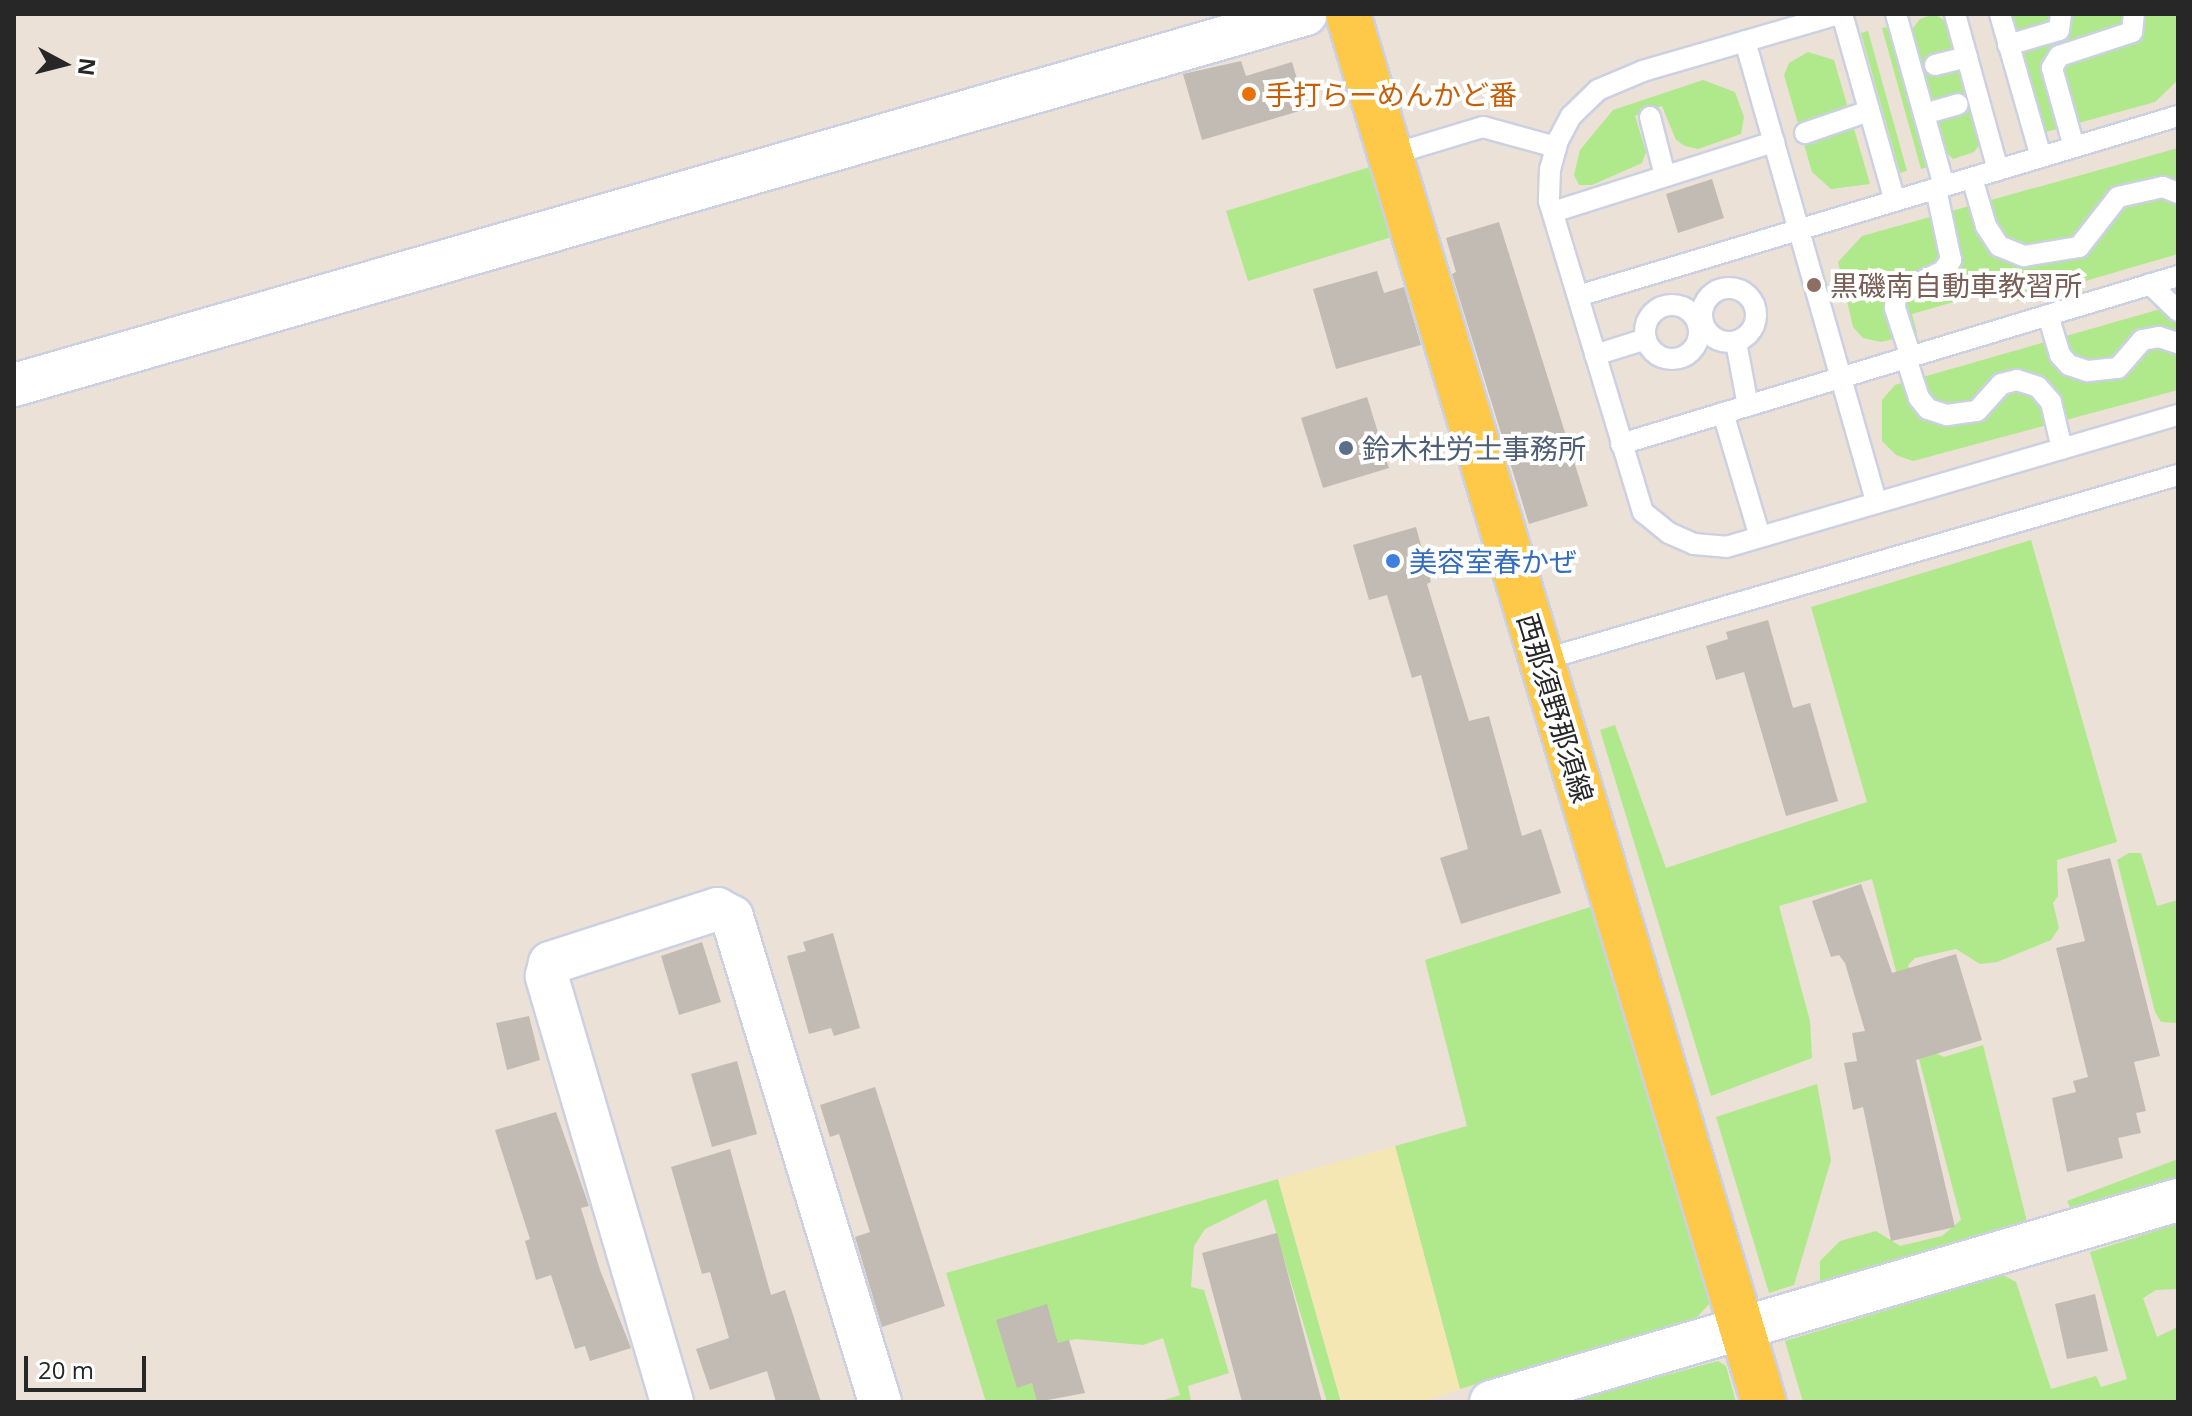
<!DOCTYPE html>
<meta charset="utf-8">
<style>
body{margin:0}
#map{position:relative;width:2192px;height:1416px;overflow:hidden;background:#ebe1d6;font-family:"Open Sans","Noto Sans JP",sans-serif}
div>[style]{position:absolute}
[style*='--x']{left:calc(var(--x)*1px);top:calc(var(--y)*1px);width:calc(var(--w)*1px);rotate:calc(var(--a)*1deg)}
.green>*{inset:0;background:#b0e88c}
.sand>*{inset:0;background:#f5e7b4}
.building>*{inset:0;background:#c2bbb3}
.roads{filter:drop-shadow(2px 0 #cbd1e2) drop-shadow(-2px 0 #cbd1e2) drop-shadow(0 2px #cbd1e2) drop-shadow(0 -2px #cbd1e2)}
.service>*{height:20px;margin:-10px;padding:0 10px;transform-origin:10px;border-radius:10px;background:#fff}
.service>.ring{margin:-10px;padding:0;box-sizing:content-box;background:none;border:20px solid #fff;border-radius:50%}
.minor>*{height:42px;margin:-21px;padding:0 21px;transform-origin:21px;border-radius:21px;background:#fff}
.primary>*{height:44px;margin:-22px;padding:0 22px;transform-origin:22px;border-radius:22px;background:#fec948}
.dots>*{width:22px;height:22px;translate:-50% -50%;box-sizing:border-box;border:4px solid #fff;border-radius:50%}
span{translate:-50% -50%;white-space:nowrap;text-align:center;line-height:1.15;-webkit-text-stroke:8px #fff;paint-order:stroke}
.food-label{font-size:28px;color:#c56008}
.left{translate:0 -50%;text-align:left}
.education-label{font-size:28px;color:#785e54}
.service-label{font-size:28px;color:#4e5e75}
.shop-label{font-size:28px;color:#366cbe}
.street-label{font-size:28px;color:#272727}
.frame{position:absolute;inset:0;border:16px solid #272727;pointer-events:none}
.north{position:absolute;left:24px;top:24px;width:80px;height:80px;-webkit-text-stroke:6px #fff;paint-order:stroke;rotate:97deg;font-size:22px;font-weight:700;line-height:32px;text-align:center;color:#272727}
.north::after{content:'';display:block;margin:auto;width:28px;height:36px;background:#272727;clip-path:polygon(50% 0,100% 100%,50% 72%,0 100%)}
.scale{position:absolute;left:24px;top:1356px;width:122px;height:36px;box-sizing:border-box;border:4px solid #272727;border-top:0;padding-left:10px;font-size:24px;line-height:28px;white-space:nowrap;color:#272727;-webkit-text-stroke:6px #fff;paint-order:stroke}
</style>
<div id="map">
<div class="green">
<div style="clip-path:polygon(1934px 14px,1947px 22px,1981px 143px,1974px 152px,1953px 159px,1946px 152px,1912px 29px,1920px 19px)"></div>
<div style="clip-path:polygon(2010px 14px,2178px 14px,2178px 80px,2155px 102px,2042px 133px)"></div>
<div style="clip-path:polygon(1889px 27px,1928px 167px,1921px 169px,1882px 28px)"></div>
<div style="clip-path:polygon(1868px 31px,1907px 171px,1900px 173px,1861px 33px)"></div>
<div style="clip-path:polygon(1808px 52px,1834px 60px,1870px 184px,1831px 189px,1812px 172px,1784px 75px,1789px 63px)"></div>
<div style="clip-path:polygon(1703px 80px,1735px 92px,1744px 117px,1741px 134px,1698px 149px,1685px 146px,1676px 140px,1662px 106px,1635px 116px,1646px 152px,1642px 163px,1592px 185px,1579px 185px,1574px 175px,1580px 150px,1613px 110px)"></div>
<div style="clip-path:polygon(2178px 148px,2178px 254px,2017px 301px,2012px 285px,1912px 314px,1917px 333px,1881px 342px,1863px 338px,1853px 327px,1838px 262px,1862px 236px)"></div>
<div style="clip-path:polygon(1373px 166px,1395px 236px,1248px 281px,1226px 211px)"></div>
<div style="clip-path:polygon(2178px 304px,2178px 390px,1913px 461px,1896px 455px,1882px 441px,1882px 400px,1895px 385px)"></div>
<div style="clip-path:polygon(2031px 540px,2117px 842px,2057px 860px,2058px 896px,2053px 903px,2059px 928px,2051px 940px,1997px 962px,1980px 964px,1956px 949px,1915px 958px,1908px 965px,1932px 1051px,1944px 1057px,1983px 1045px,2027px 1222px,1820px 1282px,1820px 1261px,1840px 1241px,1876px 1231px,1900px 1246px,1942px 1236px,1961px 1220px,1872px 879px,1779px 906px,1810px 1021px,1812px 1058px,1711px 1096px,1600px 730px,1615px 725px,1666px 868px,1867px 802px,1811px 607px)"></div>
<div style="clip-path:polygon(2129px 853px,2141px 853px,2157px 906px,2178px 900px,2178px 1023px,2161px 1022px,2155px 1012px,2117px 860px)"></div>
<div style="clip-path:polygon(1590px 907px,1710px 1303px,1697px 1317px,1460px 1389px,1395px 1146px,1467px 1126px,1425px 960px)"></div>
<div style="clip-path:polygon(1817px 1084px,1831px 1160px,1794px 1285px,1769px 1293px,1716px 1117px)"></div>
<div style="clip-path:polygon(2178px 1159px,2178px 1180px,2072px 1211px,2067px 1201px)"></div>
<div style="clip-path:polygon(1278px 1179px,1341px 1402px,1327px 1402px,1266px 1199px,1205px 1229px,1194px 1246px,1191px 1287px,1204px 1290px,1229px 1373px,1188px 1386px,1191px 1402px,1158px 1402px,1180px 1395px,1163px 1338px,1143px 1345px,1076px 1339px,1058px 1343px,1047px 1305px,1001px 1319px,1017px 1387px,1032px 1383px,1037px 1402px,986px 1402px,946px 1273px)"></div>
<div style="clip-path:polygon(2178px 1224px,2178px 1289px,2156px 1290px,2143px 1298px,2157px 1337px,2178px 1327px,2177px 1402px,1803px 1402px,1785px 1341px,2003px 1275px,2016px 1282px,2051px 1389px,2096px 1376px,2101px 1387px,2127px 1379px,2090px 1252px)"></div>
<div style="clip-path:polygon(1718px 1361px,1726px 1366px,1736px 1402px,1568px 1402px)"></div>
</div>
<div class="sand">
<div style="clip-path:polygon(1395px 1146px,1460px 1389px,1422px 1402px,1341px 1402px,1278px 1179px)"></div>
</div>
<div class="building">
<div style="clip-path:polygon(1241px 61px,1246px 76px,1292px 62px,1306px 109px,1202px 140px,1183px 74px)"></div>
<div style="clip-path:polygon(1712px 179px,1724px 218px,1678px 233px,1666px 194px)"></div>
<div style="clip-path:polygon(1499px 222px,1588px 506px,1529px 524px,1452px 274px,1456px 272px,1446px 238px)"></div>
<div style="clip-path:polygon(1377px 271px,1384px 293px,1404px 287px,1421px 345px,1336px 369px,1313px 289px)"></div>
<div style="clip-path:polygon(1367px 397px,1389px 468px,1323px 488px,1301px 418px)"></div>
<div style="clip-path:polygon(1416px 527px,1431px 582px,1427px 584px,1469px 721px,1489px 716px,1522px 836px,1541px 829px,1561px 893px,1461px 924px,1440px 858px,1468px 849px,1421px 675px,1412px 678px,1387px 595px,1369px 600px,1353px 545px)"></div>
<div style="clip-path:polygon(1768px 620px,1793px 708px,1810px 703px,1838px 801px,1786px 816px,1744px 672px,1716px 680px,1706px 646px,1728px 639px,1726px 632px)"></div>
<div style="clip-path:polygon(2110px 858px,2160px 1056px,2134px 1062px,2146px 1111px,2136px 1113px,2141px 1133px,2118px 1138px,2123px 1158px,2067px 1172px,2052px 1098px,2076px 1092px,2073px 1081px,2088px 1077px,2056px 948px,2085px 941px,2067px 869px)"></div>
<div style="clip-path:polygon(1861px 884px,1892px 973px,1956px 954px,1982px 1040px,1916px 1060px,1955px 1227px,1891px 1241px,1863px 1107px,1853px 1110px,1844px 1063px,1857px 1061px,1852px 1033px,1865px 1031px,1845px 963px,1839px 955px,1831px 957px,1812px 901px)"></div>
<div style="clip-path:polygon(833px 933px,860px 1028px,834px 1036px,831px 1028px,809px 1034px,787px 956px,806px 951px,803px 942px)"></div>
<div style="clip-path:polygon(702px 942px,721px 1002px,679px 1015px,661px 956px)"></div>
<div style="clip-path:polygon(529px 1016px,540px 1060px,507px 1070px,496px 1023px)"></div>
<div style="clip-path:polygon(737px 1061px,757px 1134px,712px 1147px,691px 1074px)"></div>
<div style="clip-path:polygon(875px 1087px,945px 1306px,882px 1327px,855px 1237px,870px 1232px,839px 1134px,830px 1137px,820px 1105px)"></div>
<div style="clip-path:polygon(556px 1112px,589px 1206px,581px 1208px,600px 1270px,631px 1348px,590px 1361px,585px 1346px,575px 1349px,551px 1275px,536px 1280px,525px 1241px,530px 1239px,495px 1130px)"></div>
<div style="clip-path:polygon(730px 1149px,771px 1295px,785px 1290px,821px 1402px,776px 1402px,767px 1371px,710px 1390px,696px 1349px,729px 1338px,710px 1272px,702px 1274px,671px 1167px)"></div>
<div style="clip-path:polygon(1277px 1233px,1322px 1402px,1242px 1402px,1202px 1253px)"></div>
<div style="clip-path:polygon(2095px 1294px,2108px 1351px,2067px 1359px,2055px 1304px)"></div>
<div style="clip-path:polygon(1047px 1304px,1058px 1343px,1069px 1340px,1085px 1393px,1037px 1402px,1032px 1383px,1017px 1388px,996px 1320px)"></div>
</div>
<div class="roads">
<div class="service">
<div style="--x:1839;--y:14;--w:204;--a:163.8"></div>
<div style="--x:1643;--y:71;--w:49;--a:157.1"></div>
<div style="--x:1598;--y:90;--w:37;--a:136"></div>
<div style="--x:1571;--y:116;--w:27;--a:118"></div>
<div style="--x:1558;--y:140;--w:30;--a:105"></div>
<div style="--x:1550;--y:169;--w:32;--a:92"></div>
<div style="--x:1549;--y:201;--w:325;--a:73.2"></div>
<div style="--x:1643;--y:512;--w:33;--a:39"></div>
<div style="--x:1669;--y:533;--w:27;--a:24"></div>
<div style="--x:1694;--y:544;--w:32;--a:5"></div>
<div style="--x:1726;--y:547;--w:471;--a:-16.3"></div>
<div style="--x:1842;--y:14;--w:194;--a:74.2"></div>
<div style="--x:1896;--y:14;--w:179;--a:74.4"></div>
<div style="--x:1955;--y:14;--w:162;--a:74.6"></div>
<div style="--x:2000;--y:14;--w:149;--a:74"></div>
<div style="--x:1745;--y:41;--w:480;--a:74.1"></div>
<div style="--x:2008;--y:45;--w:53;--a:-16.4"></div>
<div style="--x:2059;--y:30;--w:16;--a:-83"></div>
<div style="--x:1935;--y:65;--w:33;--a:-14"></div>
<div style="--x:1924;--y:114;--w:35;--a:-16"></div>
<div style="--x:1650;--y:117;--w:61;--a:75.7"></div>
<div style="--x:1805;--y:133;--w:68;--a:-19"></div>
<div style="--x:2074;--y:147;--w:82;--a:-105.6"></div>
<div style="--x:2052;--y:68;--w:14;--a:-60"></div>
<div style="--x:2059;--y:56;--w:77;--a:-18.2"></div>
<div style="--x:2132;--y:32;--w:18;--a:-84"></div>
<div style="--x:1390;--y:155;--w:97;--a:-16.8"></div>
<div style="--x:1483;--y:127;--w:76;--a:15.3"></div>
<div style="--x:1972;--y:178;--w:50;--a:73.7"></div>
<div style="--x:1986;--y:226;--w:24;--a:57"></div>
<div style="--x:1999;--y:246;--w:27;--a:22"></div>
<div style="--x:2024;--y:256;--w:56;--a:-9.3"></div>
<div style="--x:2079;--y:247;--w:63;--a:-52"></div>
<div style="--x:2118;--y:197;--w:46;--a:-12.5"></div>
<div style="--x:2163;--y:187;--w:16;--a:22"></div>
<div style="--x:1553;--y:212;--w:232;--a:-17.6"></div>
<div style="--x:2150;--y:284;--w:39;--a:44"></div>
<div class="ring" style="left:1702px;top:288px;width:34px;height:34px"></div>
<div style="--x:1578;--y:296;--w:626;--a:-16.7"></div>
<div class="ring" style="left:1645px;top:305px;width:34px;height:34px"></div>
<div style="--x:2048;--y:315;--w:42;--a:73.3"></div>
<div style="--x:2060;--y:355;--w:13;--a:48"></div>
<div style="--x:2069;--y:365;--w:20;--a:18"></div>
<div style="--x:2088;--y:371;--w:30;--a:-6"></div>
<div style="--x:2118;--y:368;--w:37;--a:-49"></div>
<div style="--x:2142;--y:340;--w:17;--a:-10"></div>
<div style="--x:2159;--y:337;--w:20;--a:18"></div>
<div style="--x:1736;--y:342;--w:65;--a:79.4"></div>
<div style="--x:1595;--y:355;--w:53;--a:-17.4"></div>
<div style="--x:1911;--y:357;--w:52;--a:-108.1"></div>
<div style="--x:1895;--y:308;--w:14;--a:-86"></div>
<div style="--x:1896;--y:294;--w:52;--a:-26.1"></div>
<div style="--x:1943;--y:271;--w:14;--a:-54"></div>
<div style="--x:1951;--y:260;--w:73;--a:-101.9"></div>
<div style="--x:1906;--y:358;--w:42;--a:72"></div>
<div style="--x:1919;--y:398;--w:14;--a:51"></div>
<div style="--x:1928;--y:409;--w:20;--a:18"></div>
<div style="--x:1947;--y:415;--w:30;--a:-8"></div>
<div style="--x:1977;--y:411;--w:36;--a:-48"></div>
<div style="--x:2001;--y:384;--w:16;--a:-14"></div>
<div style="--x:2017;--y:380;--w:22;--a:18"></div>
<div style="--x:2038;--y:387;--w:20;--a:49"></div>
<div style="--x:2051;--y:402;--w:48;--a:76.8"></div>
<div style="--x:1723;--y:413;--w:129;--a:73.4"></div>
<div style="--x:1621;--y:444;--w:582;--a:-16.78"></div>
<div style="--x:1542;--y:660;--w:662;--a:-16.22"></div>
</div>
<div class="minor">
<div style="--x:14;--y:385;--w:1344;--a:-16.02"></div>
<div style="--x:672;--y:1402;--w:444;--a:-106.4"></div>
<div style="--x:547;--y:976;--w:13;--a:-77"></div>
<div style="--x:550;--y:963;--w:176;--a:-17.9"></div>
<div style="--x:717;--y:909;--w:17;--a:28"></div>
<div style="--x:732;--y:917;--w:507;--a:73.03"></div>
<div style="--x:1491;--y:1402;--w:716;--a:-16.39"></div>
</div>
<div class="primary">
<div style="--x:1348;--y:14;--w:1449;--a:73.32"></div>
</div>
</div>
<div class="dots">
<div style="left:1249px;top:94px;background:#e8710a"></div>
<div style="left:1814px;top:285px;background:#8d6e63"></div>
<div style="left:1346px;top:448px;background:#5c6f8a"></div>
<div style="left:1393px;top:561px;background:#3f7fe0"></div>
</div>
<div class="food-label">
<span class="left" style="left:1265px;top:94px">手打らーめんかど番</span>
</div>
<div class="education-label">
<span class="left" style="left:1830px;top:285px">黒磯南自動車教習所</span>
</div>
<div class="service-label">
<span class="left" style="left:1362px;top:448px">鈴木社労士事務所</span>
</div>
<div class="shop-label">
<span class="left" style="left:1409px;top:561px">美容室春かぜ</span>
</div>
<div class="street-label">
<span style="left:1556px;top:708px;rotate:73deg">西那須野那須線</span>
</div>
<div class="frame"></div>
<div class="north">N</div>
<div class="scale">20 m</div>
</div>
